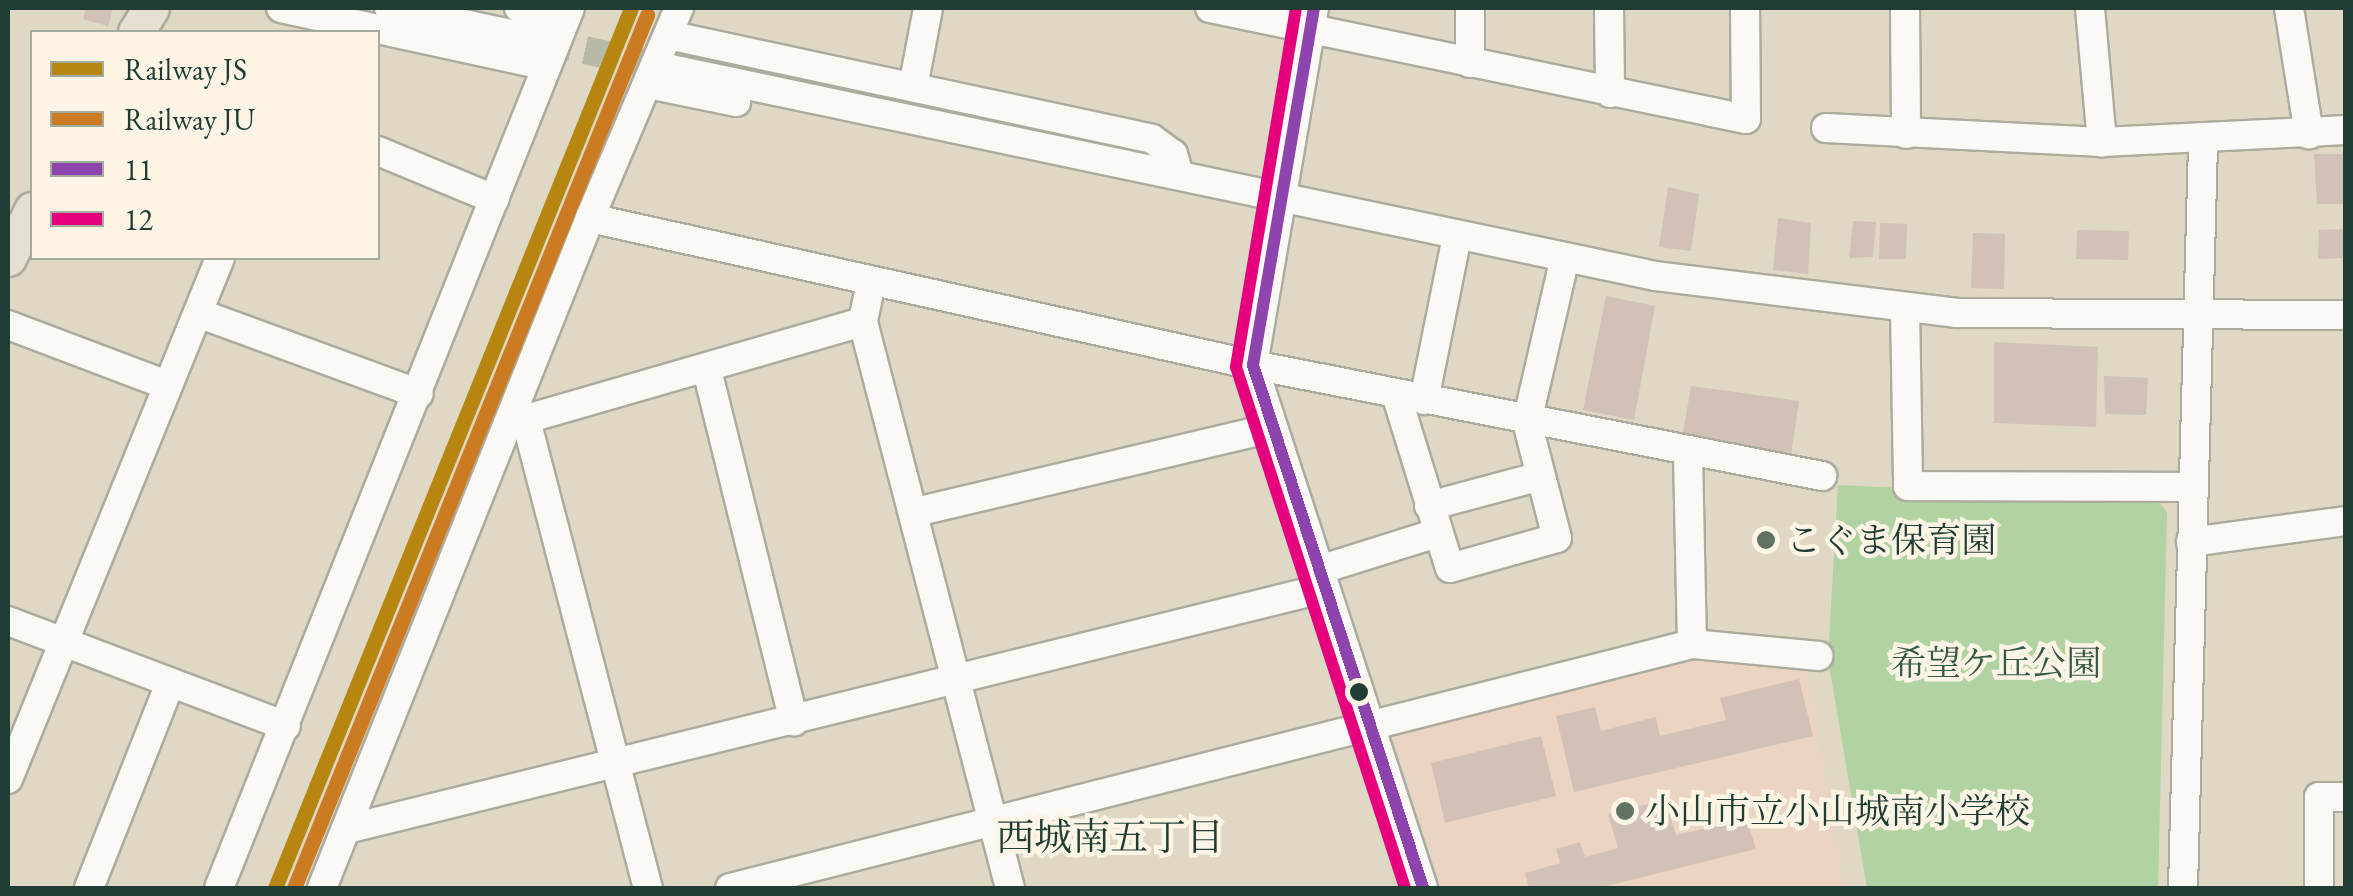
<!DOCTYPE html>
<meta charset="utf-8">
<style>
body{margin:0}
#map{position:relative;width:2353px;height:896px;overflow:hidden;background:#ded8c4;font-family:"EB Garamond","Noto Serif JP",serif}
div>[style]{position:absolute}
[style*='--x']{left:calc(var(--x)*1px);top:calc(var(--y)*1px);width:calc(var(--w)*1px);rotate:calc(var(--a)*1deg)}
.built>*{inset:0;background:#ebd5c2}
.green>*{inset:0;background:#b1d2a1}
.building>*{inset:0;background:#d1c1b7}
.minor-tunnel>*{height:28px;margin-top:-14px;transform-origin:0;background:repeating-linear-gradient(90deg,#b8b9a7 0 28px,transparent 0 42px)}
.roads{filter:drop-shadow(2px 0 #acab9e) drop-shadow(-2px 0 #acab9e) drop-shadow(0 2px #acab9e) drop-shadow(0 -2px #acab9e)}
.minor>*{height:28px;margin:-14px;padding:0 14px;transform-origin:14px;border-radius:14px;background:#faf9f6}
.major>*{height:35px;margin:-17.5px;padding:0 17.5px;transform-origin:17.5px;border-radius:17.5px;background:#e6e0d2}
.bus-1>*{height:12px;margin:-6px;padding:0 6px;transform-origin:6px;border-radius:6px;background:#8e44ad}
.bus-2>*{height:12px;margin:-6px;padding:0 6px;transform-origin:6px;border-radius:6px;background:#e5007d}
.rail-1>*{height:15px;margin:-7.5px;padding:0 7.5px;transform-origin:7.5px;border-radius:7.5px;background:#b68610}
.rail-2>*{height:15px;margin:-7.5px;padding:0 7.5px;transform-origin:7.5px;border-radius:7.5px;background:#cb7b22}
.dots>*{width:28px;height:28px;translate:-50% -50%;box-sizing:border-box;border:5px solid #fcf5e5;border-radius:50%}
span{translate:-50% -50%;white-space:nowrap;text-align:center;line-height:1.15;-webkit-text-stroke:9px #fcf5e5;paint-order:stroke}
.poi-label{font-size:35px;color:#1f3d34}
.left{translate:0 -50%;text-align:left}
.park-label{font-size:35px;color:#355a44}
.neighbourhood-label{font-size:38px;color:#1f3d34}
.frame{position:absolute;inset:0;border:10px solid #1f3d34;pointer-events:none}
.legend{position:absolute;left:30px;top:30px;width:350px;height:230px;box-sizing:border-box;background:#fcf5e5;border:2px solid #a4ab9e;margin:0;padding:12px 18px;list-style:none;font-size:30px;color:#1f3d34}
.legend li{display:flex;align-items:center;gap:20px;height:50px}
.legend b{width:50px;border:2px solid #a4ab9e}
</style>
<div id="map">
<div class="built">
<div style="clip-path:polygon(1688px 650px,1807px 663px,1844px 888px,1443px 888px,1393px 734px)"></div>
</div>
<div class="green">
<div style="clip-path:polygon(1838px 485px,2157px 500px,2167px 512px,2158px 888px,1867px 888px,1828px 659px)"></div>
</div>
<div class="building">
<div style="clip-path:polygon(86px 8px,113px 8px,108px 26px,83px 19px)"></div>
<div style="clip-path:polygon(2314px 154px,2346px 154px,2346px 204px,2317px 204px)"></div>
<div style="clip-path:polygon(1668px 187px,1699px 194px,1691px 251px,1659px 247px)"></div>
<div style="clip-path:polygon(1778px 218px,1811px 223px,1808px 274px,1773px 270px)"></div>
<div style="clip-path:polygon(1853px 221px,1876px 222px,1873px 257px,1849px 258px)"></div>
<div style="clip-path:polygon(1880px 223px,1907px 224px,1906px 259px,1879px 259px)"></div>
<div style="clip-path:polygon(2346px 229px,2346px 258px,2318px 259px,2319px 230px)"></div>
<div style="clip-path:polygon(2077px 230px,2129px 231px,2128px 260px,2076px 259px)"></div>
<div style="clip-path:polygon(1973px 233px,2005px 234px,2004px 289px,1971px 288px)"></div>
<div style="clip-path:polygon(1606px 296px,1655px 306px,1634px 420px,1583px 410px)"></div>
<div style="clip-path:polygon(1994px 342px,2098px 347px,2096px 427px,1994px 423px)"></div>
<div style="clip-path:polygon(2104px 376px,2148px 378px,2146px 415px,2105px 414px)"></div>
<div style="clip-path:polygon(1691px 386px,1799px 401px,1790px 461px,1682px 439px)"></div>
<div style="clip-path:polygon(1799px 679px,1813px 736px,1574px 792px,1556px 716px,1595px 707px,1601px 731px,1656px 717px,1660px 736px,1726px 720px,1720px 698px)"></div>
<div style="clip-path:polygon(1541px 736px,1556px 796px,1445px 823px,1431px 763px)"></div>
<div style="clip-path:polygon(1665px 800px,1676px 835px,1747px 820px,1756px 849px,1598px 888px,1529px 888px,1525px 873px,1560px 863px,1556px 849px,1580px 842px,1585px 857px,1618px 848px,1608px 814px)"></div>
</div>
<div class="minor-tunnel">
<div style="--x:544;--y:41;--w:125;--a:12.5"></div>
</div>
<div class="roads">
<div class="minor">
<div style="--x:281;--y:8;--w:272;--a:12.3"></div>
<div style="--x:389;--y:8;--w:158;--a:12"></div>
<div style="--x:519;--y:8;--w:48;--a:10.8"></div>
<div style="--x:679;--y:8;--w:228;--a:113"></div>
<div style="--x:590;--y:218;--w:679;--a:12.5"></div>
<div style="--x:1253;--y:365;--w:580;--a:11.04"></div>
<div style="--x:1210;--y:8;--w:547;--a:11.7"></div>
<div style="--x:1746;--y:119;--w:111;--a:-90.5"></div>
<div style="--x:1314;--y:8;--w:362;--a:99.7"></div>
<div style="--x:1253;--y:365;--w:550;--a:71.99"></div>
<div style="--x:1470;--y:8;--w:55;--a:90"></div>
<div style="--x:1609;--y:8;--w:85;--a:89.3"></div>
<div style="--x:1905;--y:8;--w:126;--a:89.5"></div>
<div style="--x:2090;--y:8;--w:135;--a:84.9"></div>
<div style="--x:2289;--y:8;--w:128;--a:81"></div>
<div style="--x:668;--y:35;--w:495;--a:12.1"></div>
<div style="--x:1152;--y:139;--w:26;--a:36"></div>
<div style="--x:1173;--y:154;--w:22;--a:74"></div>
<div style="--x:666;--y:68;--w:1012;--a:11.87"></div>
<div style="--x:1656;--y:276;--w:302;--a:7"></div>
<div style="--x:1956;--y:313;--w:390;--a:0.3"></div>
<div style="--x:648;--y:84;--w:90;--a:11.6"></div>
<div style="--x:913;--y:87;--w:80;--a:-79.2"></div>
<div style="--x:1826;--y:128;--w:276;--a:2.9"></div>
<div style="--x:2102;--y:142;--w:244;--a:-2.8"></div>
<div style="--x:378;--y:151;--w:126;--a:22.5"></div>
<div style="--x:871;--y:283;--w:40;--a:102"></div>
<div style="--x:863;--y:322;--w:585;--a:75.44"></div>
<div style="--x:1905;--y:308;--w:178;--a:89"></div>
<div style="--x:1908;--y:486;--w:285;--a:0.2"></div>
<div style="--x:198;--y:313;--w:235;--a:20.1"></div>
<div style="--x:8;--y:325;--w:170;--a:20.7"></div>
<div style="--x:707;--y:370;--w:362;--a:76.1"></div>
<div style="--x:1396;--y:394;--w:182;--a:72.8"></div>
<div style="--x:1450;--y:568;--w:111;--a:-15.7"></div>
<div style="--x:1557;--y:538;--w:120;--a:-104.5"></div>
<div style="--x:1527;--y:422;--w:168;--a:-77"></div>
<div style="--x:1424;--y:400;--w:167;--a:-78.6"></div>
<div style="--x:526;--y:420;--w:484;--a:75.4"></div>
<div style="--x:509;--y:424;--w:368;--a:-16.1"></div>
<div style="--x:1688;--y:455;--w:189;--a:88.8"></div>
<div style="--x:1429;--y:506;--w:112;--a:-15"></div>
<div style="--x:916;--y:512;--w:365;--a:-13.3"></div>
<div style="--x:2191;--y:542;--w:156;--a:-7.7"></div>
<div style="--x:1319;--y:570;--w:124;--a:-17.4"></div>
<div style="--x:8;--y:621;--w:297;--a:20.7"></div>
<div style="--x:8;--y:779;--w:562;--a:-67.86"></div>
<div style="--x:347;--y:829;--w:1007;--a:-13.84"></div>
<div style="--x:89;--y:888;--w:220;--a:-68.4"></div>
<div style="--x:219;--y:888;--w:947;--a:-68.25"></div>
<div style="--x:322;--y:888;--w:722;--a:-68.2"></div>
<div style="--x:730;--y:888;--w:992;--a:-14.23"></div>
<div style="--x:1692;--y:644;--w:127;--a:5.4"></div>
<div style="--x:2183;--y:888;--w:746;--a:-88.46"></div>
<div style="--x:2319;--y:888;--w:91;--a:-90"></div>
<div style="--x:2319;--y:797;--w:27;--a:0"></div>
</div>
<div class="major">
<div style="--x:136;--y:32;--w:28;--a:-58"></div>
<div style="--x:8;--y:258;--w:54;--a:-63.4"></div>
</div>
</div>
<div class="bus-1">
<div style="--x:1314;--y:8;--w:362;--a:99.7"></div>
<div style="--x:1253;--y:365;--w:550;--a:71.99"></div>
</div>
<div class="bus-2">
<div style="--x:1296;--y:8;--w:364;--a:99.5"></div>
<div style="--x:1236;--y:367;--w:548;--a:72.03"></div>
</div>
<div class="rail-1">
<div style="--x:275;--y:888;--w:949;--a:-67.97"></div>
</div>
<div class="rail-2">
<div style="--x:294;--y:888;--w:942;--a:-67.98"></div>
</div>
<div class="dots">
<div style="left:1766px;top:540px;background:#627366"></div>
<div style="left:1359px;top:692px;background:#1f3d34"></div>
<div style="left:1625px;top:811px;background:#627366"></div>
</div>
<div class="poi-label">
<span class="left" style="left:1786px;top:540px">こぐま保育園</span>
<span class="left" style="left:1645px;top:811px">小山市立小山城南小学校</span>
</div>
<div class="park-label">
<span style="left:1996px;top:663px">希望ケ丘公園</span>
</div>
<div class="neighbourhood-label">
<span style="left:1110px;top:837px">西城南五丁目</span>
</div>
<div class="frame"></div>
<ul class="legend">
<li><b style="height:12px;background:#b68610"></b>Railway JS</li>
<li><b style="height:12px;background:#cb7b22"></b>Railway JU</li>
<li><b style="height:12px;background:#8e44ad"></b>11</li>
<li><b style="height:12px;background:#e5007d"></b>12</li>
</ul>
</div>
